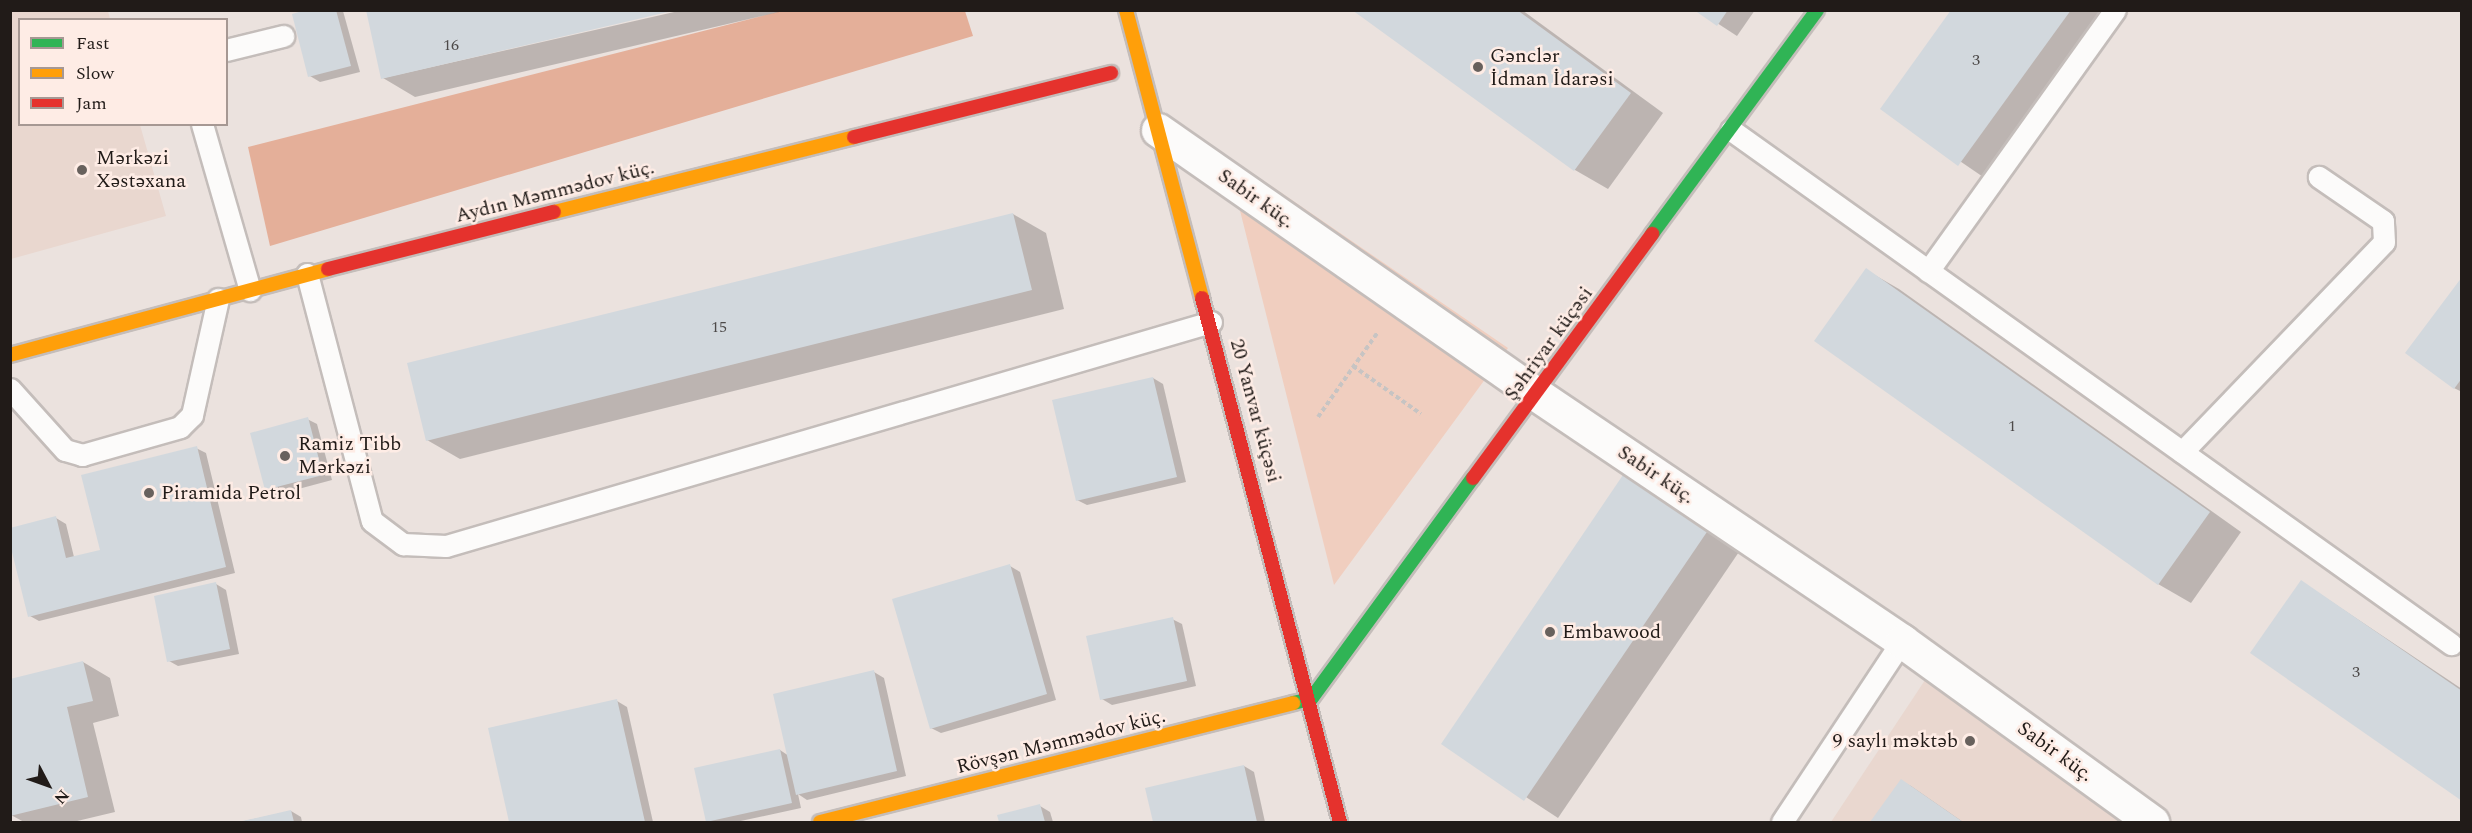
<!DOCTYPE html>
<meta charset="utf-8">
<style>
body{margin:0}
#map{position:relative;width:2472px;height:833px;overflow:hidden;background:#ebe2de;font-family:Spectral,serif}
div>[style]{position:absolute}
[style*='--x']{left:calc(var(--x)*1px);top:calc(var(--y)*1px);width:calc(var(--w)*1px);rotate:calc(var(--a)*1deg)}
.built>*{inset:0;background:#e9d7cf}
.green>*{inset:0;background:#f0cebf}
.forest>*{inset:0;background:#e4af99}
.shadow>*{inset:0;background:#0003}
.building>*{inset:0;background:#d2d8dd}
.path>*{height:4px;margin-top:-2px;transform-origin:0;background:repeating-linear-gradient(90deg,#c7c4c3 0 4.5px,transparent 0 7.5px)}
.roads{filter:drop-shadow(2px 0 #c4bdba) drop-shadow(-2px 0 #c4bdba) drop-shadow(0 2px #c4bdba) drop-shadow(0 -2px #c4bdba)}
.lane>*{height:21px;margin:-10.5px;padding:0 10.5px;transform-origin:10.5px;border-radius:10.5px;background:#fcfbfa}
.street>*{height:33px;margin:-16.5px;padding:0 16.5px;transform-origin:16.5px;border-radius:16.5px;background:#fcfbfa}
.fast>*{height:14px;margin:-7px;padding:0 7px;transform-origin:7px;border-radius:7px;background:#30b455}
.slow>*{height:14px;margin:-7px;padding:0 7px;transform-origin:7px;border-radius:7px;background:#ff9f0a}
.jam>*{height:14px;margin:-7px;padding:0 7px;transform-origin:7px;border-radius:7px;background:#e5322d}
.dots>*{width:16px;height:16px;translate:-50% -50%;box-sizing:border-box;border:3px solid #feece5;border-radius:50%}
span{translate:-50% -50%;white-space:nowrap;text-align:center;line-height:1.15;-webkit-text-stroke:5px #feece5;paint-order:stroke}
.number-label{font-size:16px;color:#4d4a49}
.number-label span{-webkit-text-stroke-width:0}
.poi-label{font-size:20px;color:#211b18}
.left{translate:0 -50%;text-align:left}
.right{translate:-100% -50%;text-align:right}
.street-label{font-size:20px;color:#211b18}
.frame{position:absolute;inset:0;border:12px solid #211b18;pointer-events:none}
.legend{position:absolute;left:18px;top:18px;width:210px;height:108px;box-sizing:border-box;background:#feece5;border:2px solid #a69893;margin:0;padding:8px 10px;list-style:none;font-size:18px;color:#211b18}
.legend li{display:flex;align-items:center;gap:12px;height:30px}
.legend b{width:30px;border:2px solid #a69893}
.north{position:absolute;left:18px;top:755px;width:60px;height:60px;-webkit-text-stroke:4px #feece5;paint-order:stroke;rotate:131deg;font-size:16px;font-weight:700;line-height:24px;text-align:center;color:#211b18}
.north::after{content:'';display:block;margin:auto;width:21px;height:27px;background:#211b18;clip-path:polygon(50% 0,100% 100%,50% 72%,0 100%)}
</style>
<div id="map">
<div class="built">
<div style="clip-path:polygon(11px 10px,108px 11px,110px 19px,20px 20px,20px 124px,140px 125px,166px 216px,11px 259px)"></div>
<div style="clip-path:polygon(1939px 659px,2170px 822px,1831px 822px)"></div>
</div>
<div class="green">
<div style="clip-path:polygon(1226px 155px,1508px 348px,1334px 585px,1299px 445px)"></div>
</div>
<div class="forest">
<div style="clip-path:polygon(786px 10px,965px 11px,973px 36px,270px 246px,248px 147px)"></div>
</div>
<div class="shadow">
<div style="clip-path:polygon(312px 10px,343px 11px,360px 72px,320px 82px,310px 76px)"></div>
<div style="clip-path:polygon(683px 10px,788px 10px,415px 97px,383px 78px)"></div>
<div style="clip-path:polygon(1355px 10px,1522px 10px,1663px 113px,1608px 189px,1575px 170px)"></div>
<div style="clip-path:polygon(1697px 10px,1755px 10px,1737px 36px)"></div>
<div style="clip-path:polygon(1953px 10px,2117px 10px,1992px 183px,1882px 108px)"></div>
<div style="clip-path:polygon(1013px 214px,1046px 233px,1064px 309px,460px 459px,427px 440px)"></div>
<div style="clip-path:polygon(1866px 270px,1899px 289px,2241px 532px,2191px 603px,2158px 584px)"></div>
<div style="clip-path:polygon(2462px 279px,2462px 392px,2454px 388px)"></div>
<div style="clip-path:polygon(1153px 378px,1163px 384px,1186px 482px,1087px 505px,1077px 500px)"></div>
<div style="clip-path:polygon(307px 419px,317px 424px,332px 480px,276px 495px,266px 490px)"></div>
<div style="clip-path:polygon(196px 448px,206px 453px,235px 573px,39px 621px,30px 616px,56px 518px,66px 524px,74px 557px,101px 551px)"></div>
<div style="clip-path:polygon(1627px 471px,1743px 546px,1558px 818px,1443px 743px)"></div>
<div style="clip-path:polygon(1010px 566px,1020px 572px,1056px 700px,941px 733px,931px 728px)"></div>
<div style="clip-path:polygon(2302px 582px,2462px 689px,2462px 799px)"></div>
<div style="clip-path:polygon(216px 584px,226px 590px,239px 654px,178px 666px,169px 661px)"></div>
<div style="clip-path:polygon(1172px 619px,1182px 624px,1196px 686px,1112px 705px,1102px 699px)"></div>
<div style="clip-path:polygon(83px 662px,110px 678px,119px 716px,93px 723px,115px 812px,73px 822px,24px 822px,11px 815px)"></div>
<div style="clip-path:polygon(874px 672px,884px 678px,906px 776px,807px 800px,798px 794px,801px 808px,736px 822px,707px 821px,780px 750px,789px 756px)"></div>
<div style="clip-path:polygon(617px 701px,627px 707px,653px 822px,510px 822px,490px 730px)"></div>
<div style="clip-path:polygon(1244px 766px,1254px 772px,1265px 822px,1154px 822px,1147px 789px)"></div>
<div style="clip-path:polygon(1901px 781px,1911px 786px,1963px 822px,1872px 822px)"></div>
<div style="clip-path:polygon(1040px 806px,1050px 812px,1053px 822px,1000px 822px,999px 816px)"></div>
<div style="clip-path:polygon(291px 811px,301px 817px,302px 822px,240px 822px)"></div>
</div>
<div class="building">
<div style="clip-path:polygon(306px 10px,336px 10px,351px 66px,308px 77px,292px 14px)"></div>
<div style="clip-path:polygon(366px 10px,672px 10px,672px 11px,381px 79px)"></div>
<div style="clip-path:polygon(1352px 10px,1517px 10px,1631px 93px,1574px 171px)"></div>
<div style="clip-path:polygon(1694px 10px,1728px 10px,1717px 26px)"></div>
<div style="clip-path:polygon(1951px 10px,2071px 10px,1958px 166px,1880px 109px)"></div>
<div style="clip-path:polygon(1013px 213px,1032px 290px,426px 441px,407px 363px)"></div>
<div style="clip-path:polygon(1866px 268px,2210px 512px,2158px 585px,1814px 341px)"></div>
<div style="clip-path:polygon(2462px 277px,2462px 378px,2454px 389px,2405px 353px)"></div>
<div style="clip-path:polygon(1153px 377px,1177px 477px,1076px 501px,1052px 400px)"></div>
<div style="clip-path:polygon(308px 417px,323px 475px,265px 490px,250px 433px)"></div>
<div style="clip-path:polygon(197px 446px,226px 567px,28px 617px,10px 544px,10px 528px,56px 516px,66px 558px,100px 550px,81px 475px)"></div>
<div style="clip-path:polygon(1627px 469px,1711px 526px,1524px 801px,1441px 744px)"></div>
<div style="clip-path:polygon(1010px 564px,1047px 694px,930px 729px,892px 599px)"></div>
<div style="clip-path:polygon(2301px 580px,2462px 691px,2462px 801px,2250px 653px)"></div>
<div style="clip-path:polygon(216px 582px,230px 649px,167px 662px,154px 596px)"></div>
<div style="clip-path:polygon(1173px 617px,1187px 681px,1100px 700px,1086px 636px)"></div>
<div style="clip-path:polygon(83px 661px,93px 701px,67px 707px,88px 797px,10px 816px,10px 679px)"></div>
<div style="clip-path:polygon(874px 670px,897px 771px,796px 795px,773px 694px)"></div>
<div style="clip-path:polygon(617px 699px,645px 822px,509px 822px,488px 728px)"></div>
<div style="clip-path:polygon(780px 749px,792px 803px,706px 822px,694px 768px)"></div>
<div style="clip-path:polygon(1244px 765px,1257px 822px,1153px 822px,1145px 788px)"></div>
<div style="clip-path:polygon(1901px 779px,1963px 822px,1870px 822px)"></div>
<div style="clip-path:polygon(1040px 804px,1045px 822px,999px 822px,997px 815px)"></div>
<div style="clip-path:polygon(291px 810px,294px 822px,238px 822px)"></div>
</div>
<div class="path">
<div style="--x:1353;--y:366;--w:83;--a:35.2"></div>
<div style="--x:1318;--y:417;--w:104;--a:-54.8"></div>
</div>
<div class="roads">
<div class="lane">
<div style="--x:226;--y:50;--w:59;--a:-13.8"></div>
<div style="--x:202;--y:124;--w:173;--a:73.9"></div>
<div style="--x:1731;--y:130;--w:885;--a:35.52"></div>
<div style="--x:1928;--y:271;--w:321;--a:-54.4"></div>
<div style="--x:307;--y:274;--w:255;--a:75.3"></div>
<div style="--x:372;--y:521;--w:39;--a:37"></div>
<div style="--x:403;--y:544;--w:43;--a:2.7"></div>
<div style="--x:446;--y:546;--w:797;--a:-16.32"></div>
<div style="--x:10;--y:389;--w:82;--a:48"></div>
<div style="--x:65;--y:450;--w:18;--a:16"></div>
<div style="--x:82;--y:455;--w:102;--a:-15.9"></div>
<div style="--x:180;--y:427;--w:17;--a:-45"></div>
<div style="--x:192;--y:415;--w:119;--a:-77.4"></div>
<div style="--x:2182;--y:452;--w:291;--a:-46.1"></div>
<div style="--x:2384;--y:242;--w:21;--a:-93"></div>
<div style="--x:2383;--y:221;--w:78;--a:-145.5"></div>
<div style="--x:1782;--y:822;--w:217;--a:-56.5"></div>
</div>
<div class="street">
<div style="--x:1158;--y:130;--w:461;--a:34.9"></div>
<div style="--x:1536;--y:394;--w:442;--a:34"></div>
<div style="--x:1902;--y:641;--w:309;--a:35.9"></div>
</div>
<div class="fast">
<div style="--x:1652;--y:234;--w:278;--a:-53.6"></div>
<div style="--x:1293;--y:703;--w:18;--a:-13"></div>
<div style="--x:1311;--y:699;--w:274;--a:-53.8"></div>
</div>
<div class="slow">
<div style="--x:1126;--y:10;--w:298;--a:75.2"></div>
<div style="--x:554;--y:212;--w:309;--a:-14"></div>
<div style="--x:10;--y:355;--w:329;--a:-15.1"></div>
<div style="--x:820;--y:822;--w:488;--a:-14.1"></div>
</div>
<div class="jam">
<div style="--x:854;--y:137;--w:265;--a:-14"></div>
<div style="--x:328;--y:269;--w:233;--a:-14.2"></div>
<div style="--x:1202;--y:298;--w:542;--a:75.25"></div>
<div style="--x:1473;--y:478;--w:303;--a:-53.7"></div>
</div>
</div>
<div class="dots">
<div style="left:1478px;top:67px;background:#68615d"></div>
<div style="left:82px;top:170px;background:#68615d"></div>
<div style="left:285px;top:456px;background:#68615d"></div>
<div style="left:149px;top:493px;background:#68615d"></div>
<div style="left:1550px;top:632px;background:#68615d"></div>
<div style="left:1970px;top:741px;background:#68615d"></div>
</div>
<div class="number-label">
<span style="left:451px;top:45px">16</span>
<span style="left:1976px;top:60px">3</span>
<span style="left:719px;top:327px">15</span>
<span style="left:2012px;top:426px">1</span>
<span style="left:2356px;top:672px">3</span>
</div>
<div class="poi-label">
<span class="left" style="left:1490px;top:68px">Gənclər<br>İdman İdarəsi</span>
<span class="left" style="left:96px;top:170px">Mərkəzi<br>Xəstəxana</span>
<span class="left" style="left:298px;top:456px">Ramiz Tibb<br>Mərkəzi</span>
<span class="left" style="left:161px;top:493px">Piramida Petrol</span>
<span class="left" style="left:1562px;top:632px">Embawood</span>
<span class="right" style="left:1958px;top:741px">9 saylı məktəb</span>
</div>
<div class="street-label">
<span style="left:555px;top:192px;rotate:-14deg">Aydın Məmmədov küç.</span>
<span style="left:1256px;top:199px;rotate:35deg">Sabir küç.</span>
<span style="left:1549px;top:344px;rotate:-54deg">Şəhriyar küçəsi</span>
<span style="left:1255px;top:411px;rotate:75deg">20 Yanvar küçəsi</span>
<span style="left:1656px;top:475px;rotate:34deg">Sabir küç.</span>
<span style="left:1061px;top:742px;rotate:-14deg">Rövşən Məmmədov küç.</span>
<span style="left:2055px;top:752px;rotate:36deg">Sabir küç.</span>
</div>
<div class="frame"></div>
<ul class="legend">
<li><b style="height:8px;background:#30b455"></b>Fast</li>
<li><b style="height:8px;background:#ff9f0a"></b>Slow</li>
<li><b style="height:8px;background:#e5322d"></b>Jam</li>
</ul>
<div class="north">N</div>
</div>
